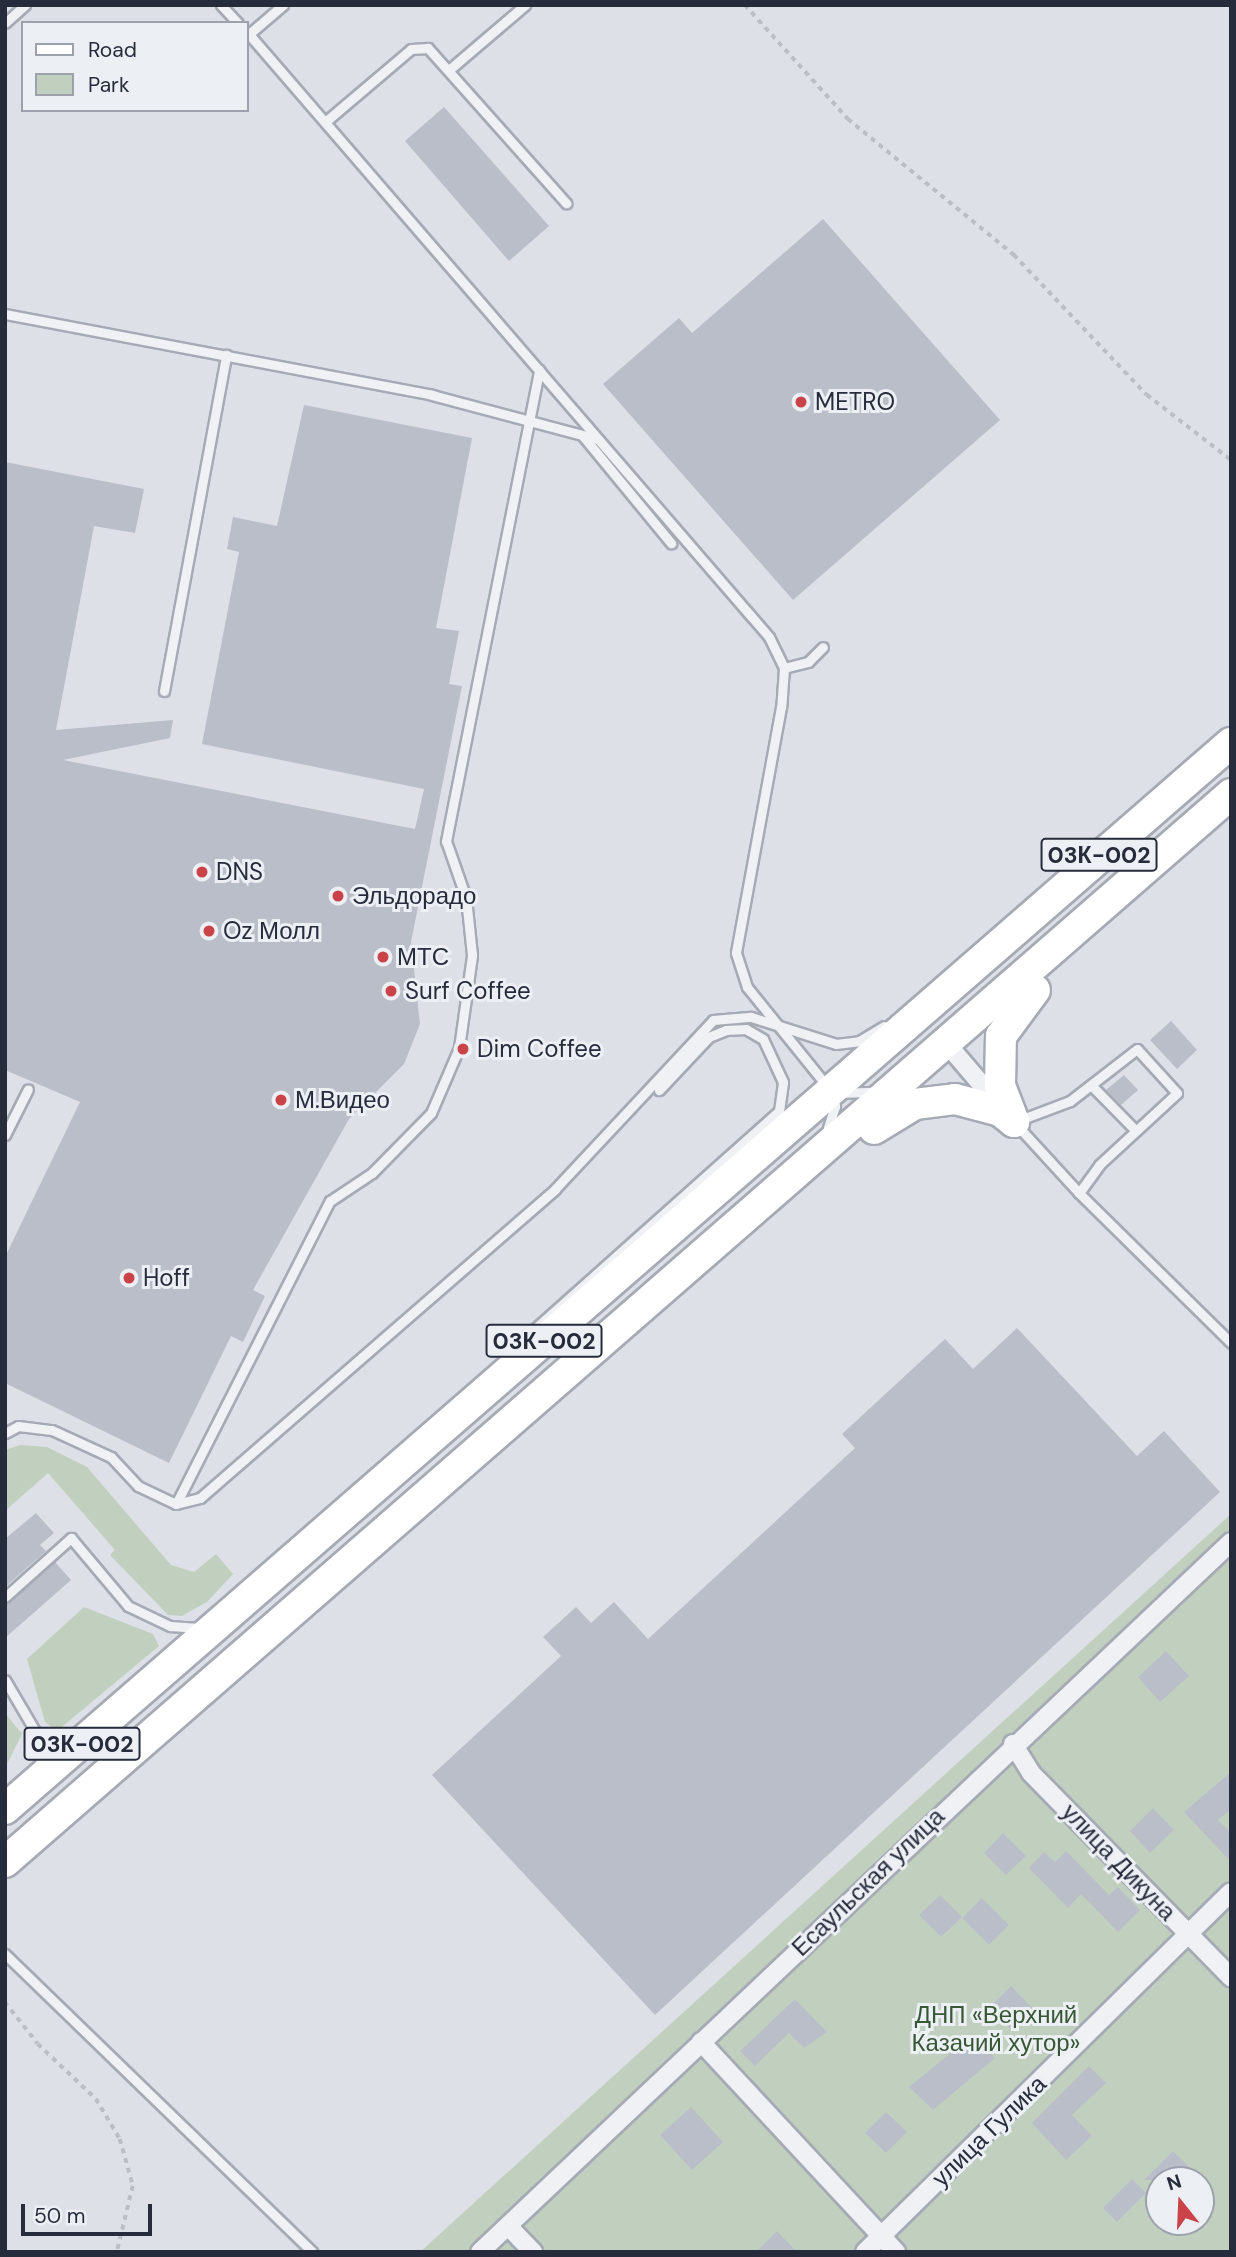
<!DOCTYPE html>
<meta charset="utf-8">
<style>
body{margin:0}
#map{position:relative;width:1236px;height:2257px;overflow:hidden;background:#dde0e7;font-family:"DM Sans",sans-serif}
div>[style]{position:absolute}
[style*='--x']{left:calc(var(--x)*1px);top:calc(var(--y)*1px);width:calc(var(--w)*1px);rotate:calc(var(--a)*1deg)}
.green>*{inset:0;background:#c1d0be}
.building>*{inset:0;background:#babec9}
.path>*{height:3.5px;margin-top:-1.75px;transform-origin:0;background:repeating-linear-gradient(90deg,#bbbec5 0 5px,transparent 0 10px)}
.roads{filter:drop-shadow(2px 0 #a6aab4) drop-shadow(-2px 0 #a6aab4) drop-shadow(0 2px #a6aab4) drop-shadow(0 -2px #a6aab4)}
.lane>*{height:9px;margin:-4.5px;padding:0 4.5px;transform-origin:4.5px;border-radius:4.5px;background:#eff1f5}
.street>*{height:18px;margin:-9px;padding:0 9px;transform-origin:9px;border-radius:9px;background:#eff1f5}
.primary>*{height:30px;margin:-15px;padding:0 15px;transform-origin:15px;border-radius:15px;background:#fff}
.dots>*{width:19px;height:19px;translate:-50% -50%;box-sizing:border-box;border:4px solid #eceff4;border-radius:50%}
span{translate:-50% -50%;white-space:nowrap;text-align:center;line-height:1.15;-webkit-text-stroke:6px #eceff4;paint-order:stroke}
.shield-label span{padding:2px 5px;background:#eceff4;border:2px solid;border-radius:5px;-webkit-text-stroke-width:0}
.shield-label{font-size:23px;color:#272c3d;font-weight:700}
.poi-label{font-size:24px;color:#272c3d}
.left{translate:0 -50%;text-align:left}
.street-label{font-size:24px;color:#272c3d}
.park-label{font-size:24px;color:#375834}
.frame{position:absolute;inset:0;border:7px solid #272c3d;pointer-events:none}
.legend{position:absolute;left:21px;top:21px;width:228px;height:91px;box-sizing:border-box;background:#eceff4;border:2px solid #9da1ab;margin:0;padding:9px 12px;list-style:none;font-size:21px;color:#272c3d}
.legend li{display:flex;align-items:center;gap:14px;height:35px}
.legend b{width:35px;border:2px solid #9da1ab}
.north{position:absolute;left:1145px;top:2166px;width:70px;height:70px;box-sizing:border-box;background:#eceff4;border:2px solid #9da1ab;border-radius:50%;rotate:342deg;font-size:19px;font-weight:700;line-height:28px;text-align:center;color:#272c3d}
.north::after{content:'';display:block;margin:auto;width:24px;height:32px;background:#ca4349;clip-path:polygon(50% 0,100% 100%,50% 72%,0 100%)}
.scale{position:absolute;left:21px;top:2204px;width:131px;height:32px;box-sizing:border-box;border:4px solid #272c3d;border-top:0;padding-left:9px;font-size:21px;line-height:24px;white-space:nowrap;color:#272c3d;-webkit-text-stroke:5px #eceff4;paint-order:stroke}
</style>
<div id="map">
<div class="green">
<div style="clip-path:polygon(20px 1445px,47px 1447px,87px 1467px,171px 1565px,194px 1572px,216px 1554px,233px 1574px,207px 1602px,182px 1616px,168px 1615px,110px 1555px,115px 1550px,48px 1473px,5px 1511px,5px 1450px)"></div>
<div style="clip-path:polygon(evenodd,1231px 1514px,1231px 2252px,420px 2252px,1231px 1514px,1159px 2180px,1201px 2180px,1201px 2222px,1159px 2222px,1159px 2180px)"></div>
<div style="clip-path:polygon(84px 1607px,153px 1634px,159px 1646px,57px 1731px,45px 1722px,27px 1659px)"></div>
<div style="clip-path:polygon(5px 1713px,22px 1734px,5px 1768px)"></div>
</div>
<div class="building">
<div style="clip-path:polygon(444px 107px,549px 226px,509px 261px,405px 141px)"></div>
<div style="clip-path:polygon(823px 219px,1000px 420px,793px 600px,603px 384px,679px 318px,692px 333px)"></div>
<div style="clip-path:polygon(304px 405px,472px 438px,436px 628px,459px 631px,449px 684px,462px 686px,411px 942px,420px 1024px,404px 1064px,349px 1119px,253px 1290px,265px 1296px,243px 1342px,231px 1336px,169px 1463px,5px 1383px,5px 1257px,80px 1102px,5px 1070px,5px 462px,144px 489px,135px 533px,94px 526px,56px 730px,173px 720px,170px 738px,63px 760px,415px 829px,424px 789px,202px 744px,239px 552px,227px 549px,233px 517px,277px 526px)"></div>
<div style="clip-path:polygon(1171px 1021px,1197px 1050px,1177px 1069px,1150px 1040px)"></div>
<div style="clip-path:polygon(1124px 1075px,1138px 1090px,1121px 1105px,1106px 1090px)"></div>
<div style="clip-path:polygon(1017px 1328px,1137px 1456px,1164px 1431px,1220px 1492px,655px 2015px,432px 1775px,561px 1656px,543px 1637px,576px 1607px,591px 1623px,614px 1602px,648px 1639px,855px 1448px,842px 1434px,945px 1339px,973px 1369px)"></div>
<div style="clip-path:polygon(36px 1513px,54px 1533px,40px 1545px,46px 1551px,5px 1587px,5px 1539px)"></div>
<div style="clip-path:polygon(55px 1562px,71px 1580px,5px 1638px,5px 1604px)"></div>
<div style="clip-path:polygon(1166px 1651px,1189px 1676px,1160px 1702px,1138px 1677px)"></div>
<div style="clip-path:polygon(1231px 1772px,1231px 1809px,1218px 1820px,1231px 1833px,1231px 1862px,1184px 1812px)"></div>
<div style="clip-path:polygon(1153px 1808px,1174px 1830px,1150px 1853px,1130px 1831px)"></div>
<div style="clip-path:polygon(1003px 1833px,1026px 1856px,1006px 1875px,984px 1853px)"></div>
<div style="clip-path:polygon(1066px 1851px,1109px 1895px,1118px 1887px,1140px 1910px,1118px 1932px,1081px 1894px,1068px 1908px,1029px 1868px,1044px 1852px,1055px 1862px)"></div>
<div style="clip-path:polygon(940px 1895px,962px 1917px,941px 1937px,919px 1915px)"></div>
<div style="clip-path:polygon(982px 1898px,1009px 1925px,989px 1945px,962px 1918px)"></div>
<div style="clip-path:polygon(1011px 1986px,1032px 2008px,1010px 2029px,990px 2007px)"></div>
<div style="clip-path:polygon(795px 1999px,827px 2032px,804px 2048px,789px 2033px,755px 2066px,740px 2051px)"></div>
<div style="clip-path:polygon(973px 2035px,995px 2058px,933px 2110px,909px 2087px)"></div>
<div style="clip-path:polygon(1089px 2066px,1106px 2083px,1072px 2115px,1092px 2136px,1066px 2160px,1032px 2123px)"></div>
<div style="clip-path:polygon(691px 2107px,723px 2142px,692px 2170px,660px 2135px)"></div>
<div style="clip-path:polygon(886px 2112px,907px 2132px,886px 2153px,865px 2133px)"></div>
<div style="clip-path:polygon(1173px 2151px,1202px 2180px,1144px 2180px)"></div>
<div style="clip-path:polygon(1132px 2179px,1146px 2193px,1117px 2222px,1103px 2208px)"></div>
<div style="clip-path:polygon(777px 2231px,797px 2252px,756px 2252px)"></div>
</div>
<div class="path">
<div style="--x:745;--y:5;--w:154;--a:47.9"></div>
<div style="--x:848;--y:119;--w:215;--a:39.3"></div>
<div style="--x:1014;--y:255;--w:193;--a:46.5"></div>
<div style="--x:1147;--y:395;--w:106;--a:37.7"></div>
<div style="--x:5;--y:2002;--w:53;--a:51.8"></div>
<div style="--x:38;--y:2044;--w:80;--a:43.5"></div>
<div style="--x:96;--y:2099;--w:47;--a:59"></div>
<div style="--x:120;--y:2139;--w:49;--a:74.5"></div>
<div style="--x:133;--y:2186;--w:68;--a:103.6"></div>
</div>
<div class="roads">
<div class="lane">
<div style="--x:221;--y:5;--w:25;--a:47"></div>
<div style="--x:5;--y:23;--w:27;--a:-42"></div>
<div style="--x:247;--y:32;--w:799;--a:49.21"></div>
<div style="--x:769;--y:637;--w:34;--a:64"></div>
<div style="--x:784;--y:668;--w:39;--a:94"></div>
<div style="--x:781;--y:707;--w:250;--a:100.4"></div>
<div style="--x:736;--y:953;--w:36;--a:72"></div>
<div style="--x:747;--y:987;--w:134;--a:51.1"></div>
<div style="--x:831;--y:1091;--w:16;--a:75"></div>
<div style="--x:835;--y:1106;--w:23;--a:108"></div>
<div style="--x:249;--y:34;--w:45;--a:-40.5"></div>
<div style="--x:450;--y:69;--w:99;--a:-40.5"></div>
<div style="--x:325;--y:122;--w:113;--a:-40.3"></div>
<div style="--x:411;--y:49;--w:17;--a:-3"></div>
<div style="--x:428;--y:48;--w:208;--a:48.3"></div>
<div style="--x:5;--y:314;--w:435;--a:10.7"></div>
<div style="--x:432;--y:395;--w:171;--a:14.9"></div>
<div style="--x:583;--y:436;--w:139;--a:50.6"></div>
<div style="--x:784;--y:668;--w:25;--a:-14"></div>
<div style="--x:808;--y:662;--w:21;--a:-45"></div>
<div style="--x:164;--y:691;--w:342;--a:-79.5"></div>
<div style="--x:1091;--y:1085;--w:64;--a:45.6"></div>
<div style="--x:839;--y:1093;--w:35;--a:-2"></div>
<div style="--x:5;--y:1135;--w:51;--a:-63.4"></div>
<div style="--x:1079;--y:1193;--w:34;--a:-54"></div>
<div style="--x:1099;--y:1165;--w:106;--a:-42.7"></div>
<div style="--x:1177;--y:1093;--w:59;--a:-132.3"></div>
<div style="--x:1137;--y:1049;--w:85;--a:142.2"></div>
<div style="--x:1070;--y:1101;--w:60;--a:159.4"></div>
<div style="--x:1014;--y:1122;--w:96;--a:47.5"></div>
<div style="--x:1079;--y:1193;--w:214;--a:44.6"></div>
<div style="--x:513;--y:1348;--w:356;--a:-41.7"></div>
<div style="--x:779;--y:1111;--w:29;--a:-82"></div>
<div style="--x:783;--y:1082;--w:47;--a:-114.9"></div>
<div style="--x:763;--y:1039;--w:20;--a:-150"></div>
<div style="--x:746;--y:1029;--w:20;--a:177"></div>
<div style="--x:726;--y:1030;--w:18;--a:158"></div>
<div style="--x:709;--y:1037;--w:73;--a:133.3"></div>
<div style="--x:5;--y:1433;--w:15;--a:-28"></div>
<div style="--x:18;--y:1426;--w:34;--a:7"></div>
<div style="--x:52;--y:1430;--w:65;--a:24.6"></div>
<div style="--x:111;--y:1457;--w:40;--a:47"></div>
<div style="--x:138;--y:1486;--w:42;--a:25.3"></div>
<div style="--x:176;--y:1504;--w:25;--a:-14"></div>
<div style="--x:200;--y:1498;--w:471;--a:-41"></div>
<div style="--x:555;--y:1189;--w:231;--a:-46.9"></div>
<div style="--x:713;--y:1020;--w:38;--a:-5"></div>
<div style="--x:751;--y:1017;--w:89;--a:17.6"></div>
<div style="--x:836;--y:1044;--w:23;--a:-7"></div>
<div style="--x:859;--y:1041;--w:29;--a:-31"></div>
<div style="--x:176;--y:1504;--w:340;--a:-63.1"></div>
<div style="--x:330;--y:1201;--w:50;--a:-33.7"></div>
<div style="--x:372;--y:1173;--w:84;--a:-45.5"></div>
<div style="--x:431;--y:1113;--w:71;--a:-66.7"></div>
<div style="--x:459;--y:1048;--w:94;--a:-82"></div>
<div style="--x:472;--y:955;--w:57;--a:-96"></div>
<div style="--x:466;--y:898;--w:60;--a:-109.3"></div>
<div style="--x:446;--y:841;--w:480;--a:-78.8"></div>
<div style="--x:5;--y:1597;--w:89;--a:-41.8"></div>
<div style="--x:71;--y:1538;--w:89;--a:50"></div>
<div style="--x:128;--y:1606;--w:47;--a:25.5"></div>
<div style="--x:170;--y:1626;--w:32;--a:4"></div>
<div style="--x:5;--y:1680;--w:85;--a:59.5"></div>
<div style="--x:48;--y:1753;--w:11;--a:135"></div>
<div style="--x:5;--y:1954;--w:428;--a:44.1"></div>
</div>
<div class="street">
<div style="--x:947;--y:1044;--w:82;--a:49.5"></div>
<div style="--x:1013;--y:1744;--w:34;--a:58"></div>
<div style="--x:1031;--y:1773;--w:286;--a:45.6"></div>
<div style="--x:701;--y:2042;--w:287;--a:47.1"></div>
<div style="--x:509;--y:2227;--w:35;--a:46"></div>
<div style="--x:480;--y:2252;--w:1033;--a:-43.39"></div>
<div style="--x:865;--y:2252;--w:513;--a:-44.53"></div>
</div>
<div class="primary">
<div style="--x:1014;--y:1122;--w:39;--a:-111"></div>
<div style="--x:1000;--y:1086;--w:50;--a:-88.9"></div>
<div style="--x:1001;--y:1036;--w:57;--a:-53.5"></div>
<div style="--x:874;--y:1129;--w:48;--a:-31.4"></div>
<div style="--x:915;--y:1104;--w:40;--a:-7.1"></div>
<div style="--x:955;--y:1099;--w:47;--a:14.9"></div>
<div style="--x:1000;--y:1111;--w:18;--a:38"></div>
<div style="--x:5;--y:1809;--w:1625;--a:-41.01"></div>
<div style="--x:5;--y:1862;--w:1626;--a:-41.06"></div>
</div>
</div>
<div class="dots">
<div style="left:801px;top:402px;background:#ca4349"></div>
<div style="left:202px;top:872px;background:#ca4349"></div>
<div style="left:338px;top:896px;background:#ca4349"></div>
<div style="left:209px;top:931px;background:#ca4349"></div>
<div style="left:383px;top:957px;background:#ca4349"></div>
<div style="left:391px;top:991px;background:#ca4349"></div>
<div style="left:463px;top:1049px;background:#ca4349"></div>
<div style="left:281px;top:1100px;background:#ca4349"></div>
<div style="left:129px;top:1278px;background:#ca4349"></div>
</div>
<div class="shield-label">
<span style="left:1099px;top:855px">03К-002</span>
<span style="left:544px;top:1341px">03К-002</span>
<span style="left:82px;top:1744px">03К-002</span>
</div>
<div class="poi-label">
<span class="left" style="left:815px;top:402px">METRO</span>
<span class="left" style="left:216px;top:872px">DNS</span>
<span class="left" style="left:352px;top:896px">Эльдорадо</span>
<span class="left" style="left:223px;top:931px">Oz Молл</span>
<span class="left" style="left:397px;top:957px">МТС</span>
<span class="left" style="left:405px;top:991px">Surf Coffee</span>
<span class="left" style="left:477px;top:1049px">Dim Coffee</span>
<span class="left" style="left:295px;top:1100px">М.Видео</span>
<span class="left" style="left:143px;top:1278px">Hoff</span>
</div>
<div class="street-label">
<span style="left:1119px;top:1862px;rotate:46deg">улица Дикуна</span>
<span style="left:868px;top:1882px;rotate:-44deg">Есаульская улица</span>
<span style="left:989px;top:2131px;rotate:-44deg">улица Гулика</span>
</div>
<div class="park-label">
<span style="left:996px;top:2029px">ДНП «Верхний<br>Казачий хутор»</span>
</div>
<div class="frame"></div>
<ul class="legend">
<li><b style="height:9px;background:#fff"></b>Road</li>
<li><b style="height:19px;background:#c1d0be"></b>Park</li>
</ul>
<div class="north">N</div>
<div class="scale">50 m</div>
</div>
